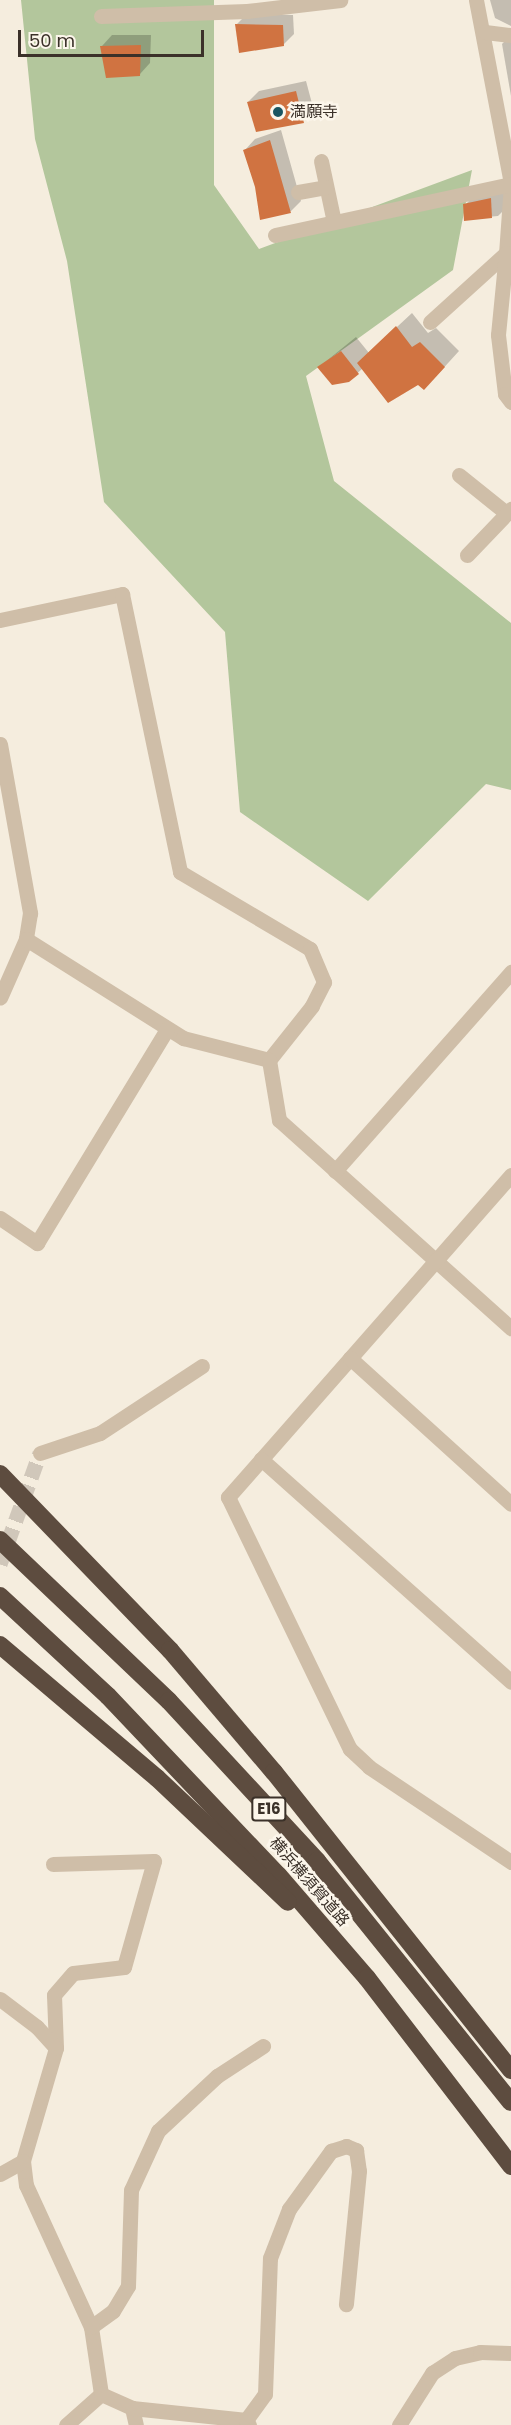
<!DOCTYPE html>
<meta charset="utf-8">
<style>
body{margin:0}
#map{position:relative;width:511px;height:2425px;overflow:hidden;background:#f5edde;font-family:Poppins,"Noto Sans JP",sans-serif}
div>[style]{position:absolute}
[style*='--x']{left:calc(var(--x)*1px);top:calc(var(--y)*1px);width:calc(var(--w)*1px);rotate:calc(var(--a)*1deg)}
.green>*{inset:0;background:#b3c69c}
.shadow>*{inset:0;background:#0003}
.building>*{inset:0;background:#d07341}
.minor-tunnel>*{height:15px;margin-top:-7.5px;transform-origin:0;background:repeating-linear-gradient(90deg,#d0c7ba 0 15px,transparent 0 23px)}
.minor>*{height:15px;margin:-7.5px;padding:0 7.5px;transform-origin:7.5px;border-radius:7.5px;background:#cfbea8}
.highway>*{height:18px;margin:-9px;padding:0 9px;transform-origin:9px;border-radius:9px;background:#5d4c3f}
.dots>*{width:16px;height:16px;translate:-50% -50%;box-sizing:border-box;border:3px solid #fcf6eb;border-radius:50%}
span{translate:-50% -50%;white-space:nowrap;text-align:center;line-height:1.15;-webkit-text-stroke:5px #fcf6eb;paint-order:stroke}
.shield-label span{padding:2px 4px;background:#fcf6eb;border:2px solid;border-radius:4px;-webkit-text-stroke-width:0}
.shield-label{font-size:15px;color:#3b3129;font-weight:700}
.poi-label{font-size:16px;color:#3b3129}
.left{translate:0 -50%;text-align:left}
.street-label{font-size:16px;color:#3b3129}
.scale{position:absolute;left:18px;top:30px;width:186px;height:27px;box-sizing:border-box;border:3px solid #3b3129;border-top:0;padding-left:8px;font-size:18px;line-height:21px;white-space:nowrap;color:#3b3129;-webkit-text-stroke:4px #fcf6eb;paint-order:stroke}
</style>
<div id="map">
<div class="green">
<div style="clip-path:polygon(21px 0,214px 0,214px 185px,259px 249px,472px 170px,453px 270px,306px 376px,334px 481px,511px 623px,511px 790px,486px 784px,368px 901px,240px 812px,225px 632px,104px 502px,67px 261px,35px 139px)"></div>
</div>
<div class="shadow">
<div style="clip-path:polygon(490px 0,511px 0,511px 26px,495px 18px)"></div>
<div style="clip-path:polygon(247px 14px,293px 15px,294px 34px,283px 45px,237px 24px)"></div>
<div style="clip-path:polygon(112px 35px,151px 35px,150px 63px,140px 74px,102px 46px)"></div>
<div style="clip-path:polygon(511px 35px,511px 96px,502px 44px)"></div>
<div style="clip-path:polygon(306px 81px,314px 111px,303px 121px,248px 102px,259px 91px)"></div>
<div style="clip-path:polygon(281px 130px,301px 201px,291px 211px,261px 218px,257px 186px,245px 150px,255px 139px)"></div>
<div style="clip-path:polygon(505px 192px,503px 211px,498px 216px,465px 219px,465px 205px,470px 200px)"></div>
<div style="clip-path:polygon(412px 313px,428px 333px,436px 328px,459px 351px,439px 373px,418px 383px,363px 368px,349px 381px,319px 367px,356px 337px,369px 353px)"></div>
</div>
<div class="building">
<div style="clip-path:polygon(235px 24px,283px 25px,284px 46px,239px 53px)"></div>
<div style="clip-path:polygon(141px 45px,140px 76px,106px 78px,100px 46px)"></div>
<div style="clip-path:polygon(296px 91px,304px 123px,256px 132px,247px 102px)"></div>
<div style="clip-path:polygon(270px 140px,291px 213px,260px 220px,255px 187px,243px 150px)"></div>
<div style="clip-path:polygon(491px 198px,492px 218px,464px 221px,463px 204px)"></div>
<div style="clip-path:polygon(396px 326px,412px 347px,420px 342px,445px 367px,424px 390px,418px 385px,388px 403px,357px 363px)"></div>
<div style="clip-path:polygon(341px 351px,359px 374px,349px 382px,332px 385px,317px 367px)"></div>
</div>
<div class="minor-tunnel">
<div style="--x:0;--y:1564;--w:118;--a:-70.2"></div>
</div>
<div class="minor">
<div style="--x:476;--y:0;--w:187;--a:79.2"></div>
<div style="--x:511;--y:184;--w:69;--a:94.1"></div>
<div style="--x:506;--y:253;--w:5;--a:11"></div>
<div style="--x:101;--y:16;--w:146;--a:-2"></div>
<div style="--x:247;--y:11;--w:94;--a:-6.7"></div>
<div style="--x:485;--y:32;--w:26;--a:7"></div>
<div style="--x:321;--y:161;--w:62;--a:78"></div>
<div style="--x:298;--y:192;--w:28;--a:-10"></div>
<div style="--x:275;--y:235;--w:241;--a:-12.2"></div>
<div style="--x:430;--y:322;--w:103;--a:-42.2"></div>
<div style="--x:506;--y:253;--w:82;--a:95.6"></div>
<div style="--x:498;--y:335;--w:59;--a:83.2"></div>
<div style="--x:505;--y:394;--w:10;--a:53"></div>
<div style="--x:459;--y:475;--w:59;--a:38.8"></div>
<div style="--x:467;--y:555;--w:64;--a:-46.3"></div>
<div style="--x:0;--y:620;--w:125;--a:-12"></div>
<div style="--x:122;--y:594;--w:284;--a:78.2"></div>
<div style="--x:180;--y:872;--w:151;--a:30.6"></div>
<div style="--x:310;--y:949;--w:36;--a:67"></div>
<div style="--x:324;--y:982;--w:27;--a:117"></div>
<div style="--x:312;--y:1006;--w:69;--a:128.5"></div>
<div style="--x:0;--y:744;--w:172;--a:79.9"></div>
<div style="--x:30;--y:913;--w:26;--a:99"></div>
<div style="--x:26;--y:939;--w:64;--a:113.8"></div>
<div style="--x:26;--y:939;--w:186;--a:32.2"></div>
<div style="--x:183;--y:1038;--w:89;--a:14.3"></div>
<div style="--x:269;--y:1060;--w:61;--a:80.5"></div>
<div style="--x:279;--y:1120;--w:312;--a:41.9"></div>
<div style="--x:335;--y:1171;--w:266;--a:-48.5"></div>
<div style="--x:511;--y:1175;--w:429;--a:131.3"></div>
<div style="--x:228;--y:1497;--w:280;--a:64.2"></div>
<div style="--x:350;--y:1749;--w:26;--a:43"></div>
<div style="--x:369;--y:1767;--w:171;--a:33.8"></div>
<div style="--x:0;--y:1218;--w:45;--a:34"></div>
<div style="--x:37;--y:1243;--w:250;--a:-58.7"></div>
<div style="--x:350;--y:1358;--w:217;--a:42.2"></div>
<div style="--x:40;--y:1453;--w:63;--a:-18.4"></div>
<div style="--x:100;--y:1433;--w:122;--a:-33.3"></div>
<div style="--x:261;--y:1459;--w:335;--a:41.7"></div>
<div style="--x:53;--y:1864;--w:101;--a:-1.7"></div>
<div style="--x:154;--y:1861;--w:110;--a:105.8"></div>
<div style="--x:124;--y:1967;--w:51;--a:173.3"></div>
<div style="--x:73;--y:1973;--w:29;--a:131"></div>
<div style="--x:54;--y:1995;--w:53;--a:87.8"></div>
<div style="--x:56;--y:2048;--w:118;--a:106.3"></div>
<div style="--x:23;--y:2161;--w:24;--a:83"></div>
<div style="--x:26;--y:2185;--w:156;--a:65.4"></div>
<div style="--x:91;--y:2327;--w:68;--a:81.5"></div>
<div style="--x:0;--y:1999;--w:46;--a:37.1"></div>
<div style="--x:37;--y:2027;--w:28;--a:48"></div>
<div style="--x:0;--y:2174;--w:26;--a:-29"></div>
<div style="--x:91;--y:2327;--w:27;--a:-36"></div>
<div style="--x:113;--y:2311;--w:29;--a:-59"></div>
<div style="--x:128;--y:2286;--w:96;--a:-88.2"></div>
<div style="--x:131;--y:2190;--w:65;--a:-65.4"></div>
<div style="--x:158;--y:2131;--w:81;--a:-43"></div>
<div style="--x:217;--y:2076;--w:55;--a:-33.1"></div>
<div style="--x:132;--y:2408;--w:17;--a:77"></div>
<div style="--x:66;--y:2425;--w:47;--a:-41.5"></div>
<div style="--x:101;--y:2394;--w:34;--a:24"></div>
<div style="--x:132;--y:2408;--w:115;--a:6"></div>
<div style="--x:249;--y:2425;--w:6;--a:-121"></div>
<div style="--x:246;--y:2420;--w:32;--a:-54"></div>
<div style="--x:265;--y:2394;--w:136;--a:-87.9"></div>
<div style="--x:270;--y:2258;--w:53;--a:-68.8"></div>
<div style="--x:289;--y:2209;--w:72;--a:-54.1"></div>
<div style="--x:331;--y:2151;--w:16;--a:-18"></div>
<div style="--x:346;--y:2146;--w:11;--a:22"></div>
<div style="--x:356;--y:2150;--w:21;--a:82"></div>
<div style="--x:359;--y:2171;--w:134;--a:95.6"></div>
<div style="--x:399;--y:2425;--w:62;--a:-57.6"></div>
<div style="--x:432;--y:2373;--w:27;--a:-33"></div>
<div style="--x:455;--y:2358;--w:26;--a:-13"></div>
<div style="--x:480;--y:2352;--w:31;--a:2"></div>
</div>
<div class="highway">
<div style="--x:0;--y:1474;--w:245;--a:46"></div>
<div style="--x:170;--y:1650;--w:160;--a:49.6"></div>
<div style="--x:274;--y:1772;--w:381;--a:51.5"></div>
<div style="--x:0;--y:1540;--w:233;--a:43.6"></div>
<div style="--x:169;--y:1701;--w:218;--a:47.2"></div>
<div style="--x:317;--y:1861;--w:309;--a:51.2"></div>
<div style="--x:0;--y:1596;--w:147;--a:42.8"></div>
<div style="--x:108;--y:1696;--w:247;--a:46.5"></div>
<div style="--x:278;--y:1875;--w:136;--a:49.2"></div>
<div style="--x:367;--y:1978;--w:237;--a:52.5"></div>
<div style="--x:0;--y:1645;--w:206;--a:40.3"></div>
<div style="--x:157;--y:1778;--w:180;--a:43.4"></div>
</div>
<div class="dots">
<div style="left:278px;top:112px;background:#1a5561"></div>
</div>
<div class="shield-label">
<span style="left:269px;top:1809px">E16</span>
</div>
<div class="poi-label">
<span class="left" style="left:290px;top:112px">満願寺</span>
</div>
<div class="street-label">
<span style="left:309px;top:1882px;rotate:49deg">横浜横須賀道路</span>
</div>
<div class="scale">50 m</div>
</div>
